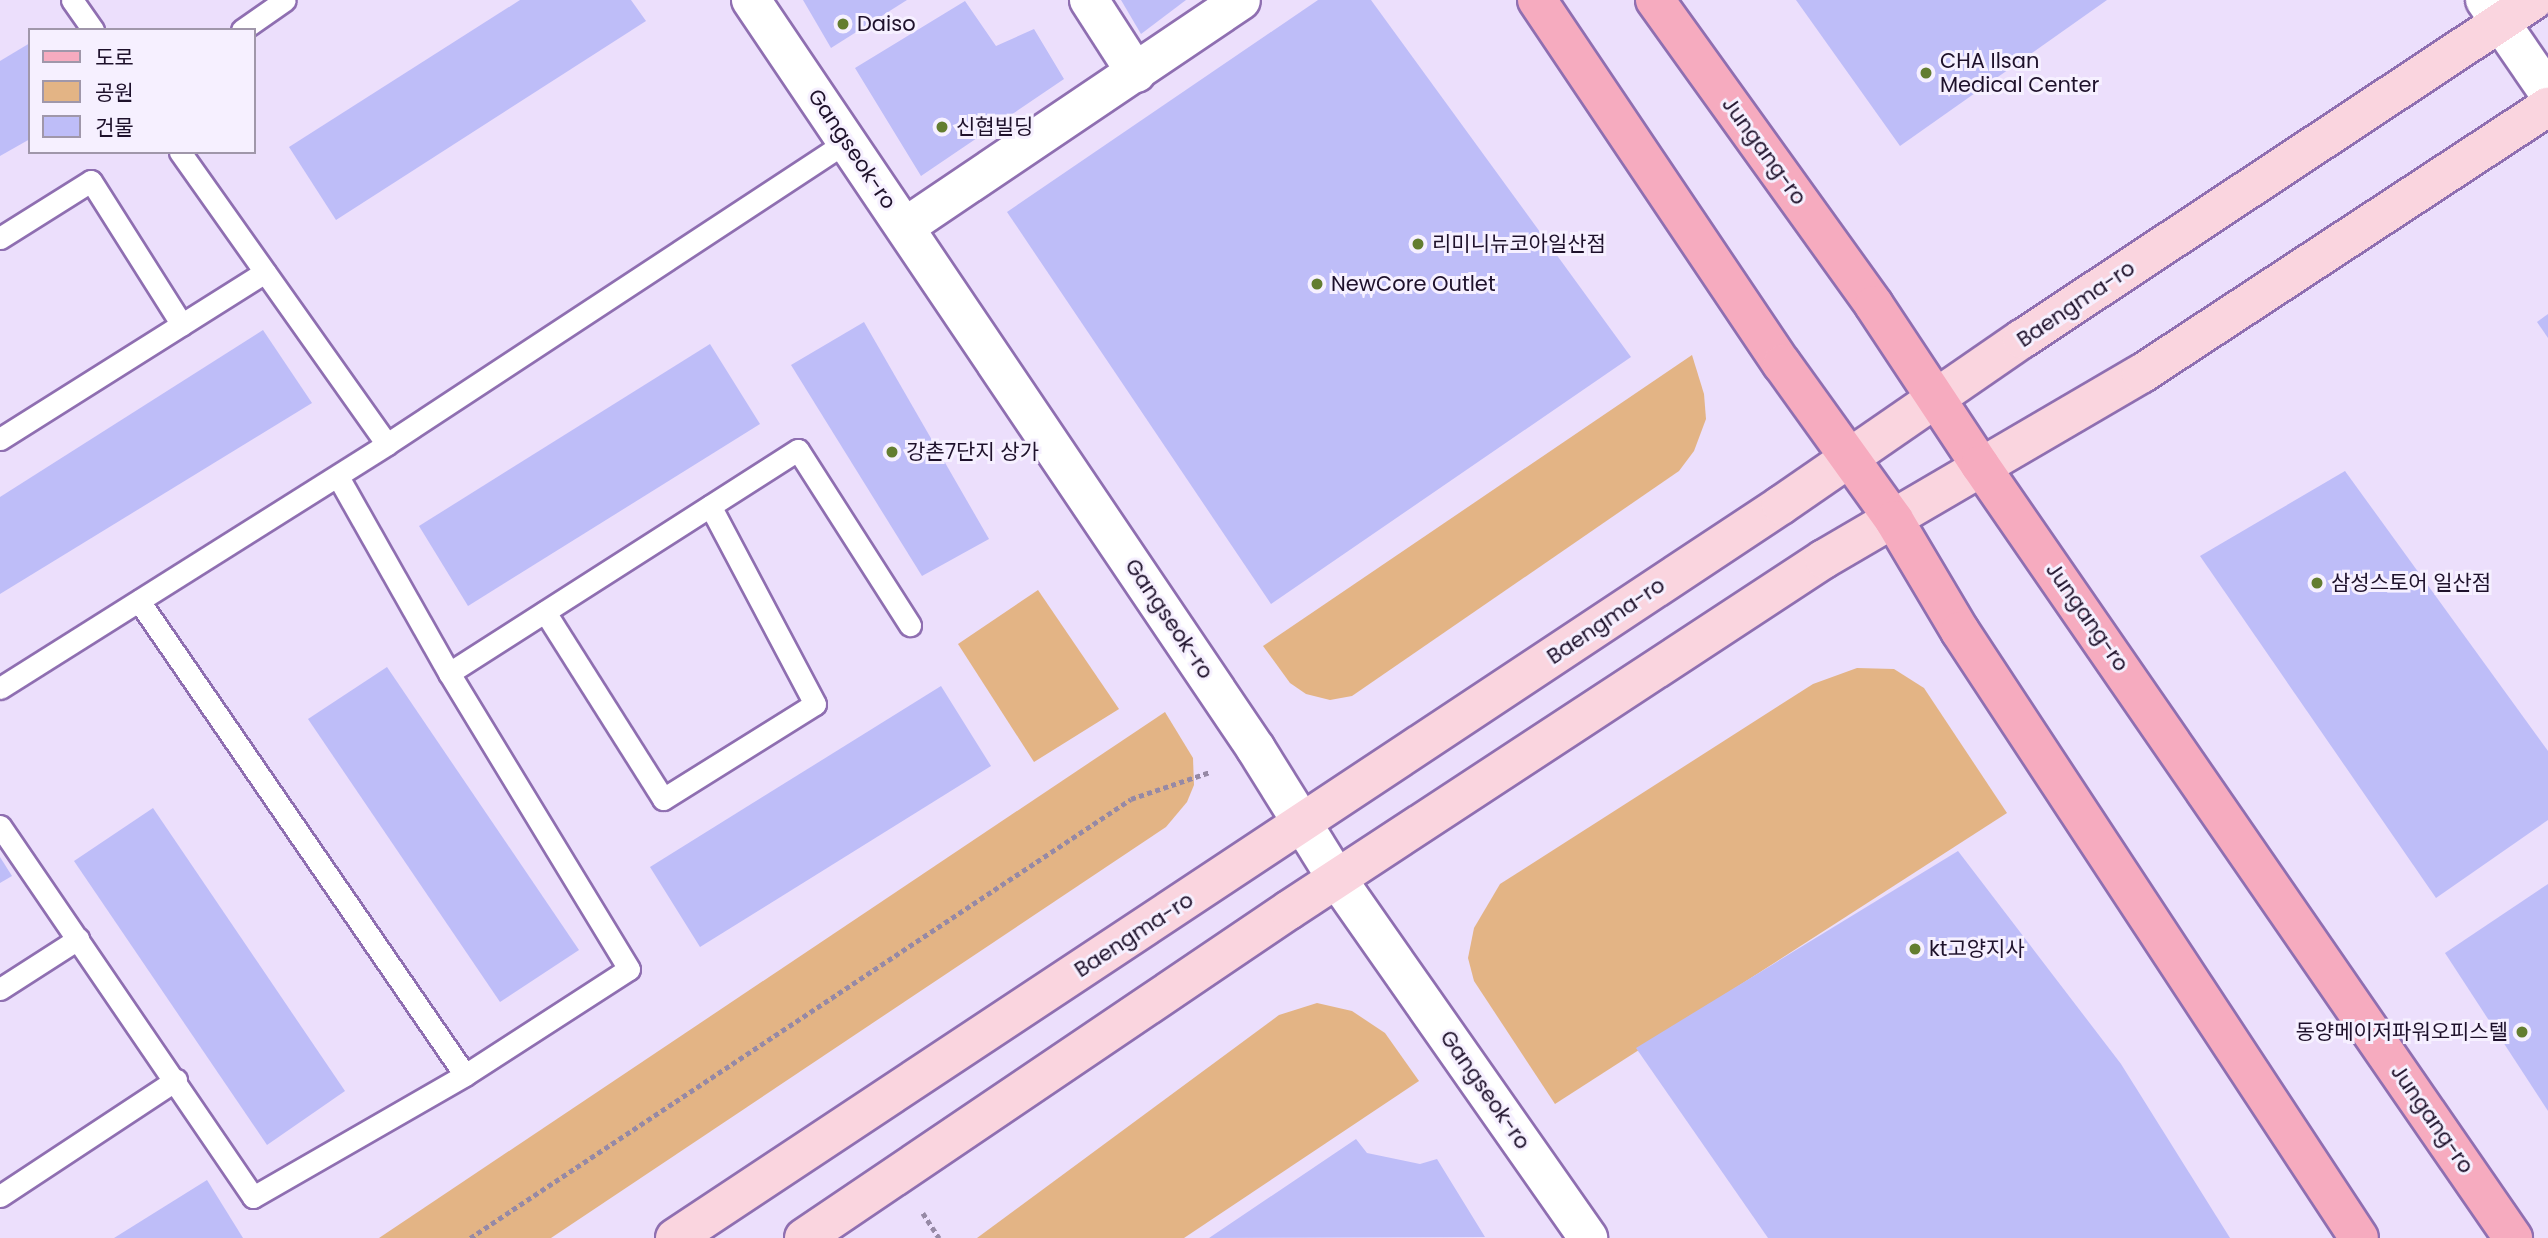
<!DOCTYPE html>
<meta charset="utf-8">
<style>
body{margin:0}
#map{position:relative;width:2548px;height:1238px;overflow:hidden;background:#ecdffc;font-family:Poppins,"Noto Sans KR",sans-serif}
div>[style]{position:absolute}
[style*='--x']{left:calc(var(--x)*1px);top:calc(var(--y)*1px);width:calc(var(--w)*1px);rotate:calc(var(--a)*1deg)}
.green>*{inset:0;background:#e3b485}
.building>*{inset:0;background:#bebdf8}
.path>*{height:4.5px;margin-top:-2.25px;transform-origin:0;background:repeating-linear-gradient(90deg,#9689a5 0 5px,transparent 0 8.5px)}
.roads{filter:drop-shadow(2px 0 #8f6fb1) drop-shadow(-2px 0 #8f6fb1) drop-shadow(0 2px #8f6fb1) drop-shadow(0 -2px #8f6fb1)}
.service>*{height:21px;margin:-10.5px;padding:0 10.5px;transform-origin:10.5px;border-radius:10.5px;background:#fff}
.minor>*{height:38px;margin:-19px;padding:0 19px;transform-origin:19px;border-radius:19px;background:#fff}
.tertiary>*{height:38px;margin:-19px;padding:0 19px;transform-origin:19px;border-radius:19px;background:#fff}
.secondary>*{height:38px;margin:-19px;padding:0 19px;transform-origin:19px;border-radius:19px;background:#fad5df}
.primary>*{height:38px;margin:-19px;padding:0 19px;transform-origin:19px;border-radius:19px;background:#f6abbf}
.dots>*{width:19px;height:19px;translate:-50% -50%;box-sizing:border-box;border:4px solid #f6f0ff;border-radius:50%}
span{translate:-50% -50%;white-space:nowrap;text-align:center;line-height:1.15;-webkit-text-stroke:6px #f6f0ff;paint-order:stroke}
.poi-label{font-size:21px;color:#1e112b}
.left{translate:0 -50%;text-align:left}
.right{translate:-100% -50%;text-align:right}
.street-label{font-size:21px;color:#1e112b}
.legend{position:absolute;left:28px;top:28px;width:228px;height:126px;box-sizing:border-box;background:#f6f0ff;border:2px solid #a097aa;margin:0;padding:9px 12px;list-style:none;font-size:21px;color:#1e112b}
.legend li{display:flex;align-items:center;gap:14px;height:35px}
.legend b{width:35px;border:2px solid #a097aa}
</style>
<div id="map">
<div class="green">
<div style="clip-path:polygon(1692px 355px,1704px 394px,1706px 419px,1694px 451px,1679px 471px,1352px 696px,1330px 700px,1306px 694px,1290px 683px,1263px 646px)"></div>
<div style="clip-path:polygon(1038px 590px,1119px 709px,1034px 762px,958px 644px)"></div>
<div style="clip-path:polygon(1857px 668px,1894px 669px,1924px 688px,2007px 813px,1555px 1104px,1474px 981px,1468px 958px,1474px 928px,1500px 884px,1813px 684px)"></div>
<div style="clip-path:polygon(1165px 712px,1193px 758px,1194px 785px,1187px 802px,1166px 827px,551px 1238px,379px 1238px)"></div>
<div style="clip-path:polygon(1317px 1003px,1352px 1011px,1385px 1033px,1419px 1081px,1184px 1238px,977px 1238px,1279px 1015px)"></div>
</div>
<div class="building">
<div style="clip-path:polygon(520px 0,631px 0,646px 21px,336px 220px,289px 147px)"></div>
<div style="clip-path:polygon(803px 0,907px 0,831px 48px)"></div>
<div style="clip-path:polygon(1121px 0,1186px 0,1141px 34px)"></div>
<div style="clip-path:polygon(1318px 0,1371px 0,1631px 357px,1271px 604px,1007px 212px)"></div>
<div style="clip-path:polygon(1796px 0,2107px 0,1900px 146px)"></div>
<div style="clip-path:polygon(965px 1px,996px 46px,1034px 29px,1064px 79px,921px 176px,855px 68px)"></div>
<div style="clip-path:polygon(30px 43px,30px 139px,0 156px,0 61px)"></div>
<div style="clip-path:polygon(2548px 314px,2548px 338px,2537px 322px)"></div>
<div style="clip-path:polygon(864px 322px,989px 539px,922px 576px,791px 365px)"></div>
<div style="clip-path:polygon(263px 330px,312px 403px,0 594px,0 497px)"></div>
<div style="clip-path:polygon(710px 344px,760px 424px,468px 606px,419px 526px)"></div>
<div style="clip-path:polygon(2345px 471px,2548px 751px,2548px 820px,2436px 898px,2200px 556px)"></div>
<div style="clip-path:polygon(387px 667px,579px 950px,500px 1002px,308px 719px)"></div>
<div style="clip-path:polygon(941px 686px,991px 766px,700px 947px,650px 867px)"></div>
<div style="clip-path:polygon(153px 808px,345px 1091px,267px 1145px,74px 861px)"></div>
<div style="clip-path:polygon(1958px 851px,2121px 1064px,2230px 1238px,1768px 1238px,1636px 1048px)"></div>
<div style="clip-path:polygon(0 857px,12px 876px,0 883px)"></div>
<div style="clip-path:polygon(2548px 884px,2548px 1111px,2445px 953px)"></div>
<div style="clip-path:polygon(1356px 1139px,1367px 1153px,1420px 1164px,1437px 1159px,1485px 1237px,1209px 1238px)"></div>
<div style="clip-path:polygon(207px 1180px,243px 1238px,114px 1238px)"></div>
</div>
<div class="path">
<div style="--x:923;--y:1213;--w:30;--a:57"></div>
<div style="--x:470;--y:1238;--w:793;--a:-33.59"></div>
<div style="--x:1131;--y:799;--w:83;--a:-18.9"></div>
</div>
<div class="roads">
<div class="service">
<div style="--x:72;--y:0;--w:37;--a:55"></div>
<div style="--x:242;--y:30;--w:52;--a:-34.9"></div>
<div style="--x:180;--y:152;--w:358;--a:54.7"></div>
<div style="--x:387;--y:444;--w:549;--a:-33.34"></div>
<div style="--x:0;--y:238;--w:107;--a:-32.1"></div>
<div style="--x:91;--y:181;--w:170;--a:57.7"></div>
<div style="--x:0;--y:439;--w:313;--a:-32.2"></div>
<div style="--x:139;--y:601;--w:575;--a:55.48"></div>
<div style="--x:545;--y:612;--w:221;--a:57.7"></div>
<div style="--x:663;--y:799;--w:179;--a:-32"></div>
<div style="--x:815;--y:704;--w:224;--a:-117.9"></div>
<div style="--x:449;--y:673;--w:414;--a:-32.6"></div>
<div style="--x:798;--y:450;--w:208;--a:57.4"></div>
<div style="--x:0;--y:688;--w:457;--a:-32.2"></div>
<div style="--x:0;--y:826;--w:449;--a:55.7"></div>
<div style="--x:253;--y:1197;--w:245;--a:-29.9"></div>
<div style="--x:465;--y:1075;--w:195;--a:-32.9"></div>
<div style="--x:629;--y:969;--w:346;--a:-121.3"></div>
<div style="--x:449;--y:673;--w:225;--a:-119.5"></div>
<div style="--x:0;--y:989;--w:93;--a:-32.7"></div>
<div style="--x:0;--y:1196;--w:211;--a:-33.4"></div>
</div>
<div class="minor">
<div style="--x:751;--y:0;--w:903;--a:56.01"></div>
<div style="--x:1256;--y:749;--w:153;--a:58.1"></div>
<div style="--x:1337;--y:879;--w:438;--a:55"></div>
<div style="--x:1089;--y:0;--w:87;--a:57.2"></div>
<div style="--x:905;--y:227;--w:405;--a:-34"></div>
</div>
<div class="tertiary">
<div style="--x:2485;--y:0;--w:112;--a:55.6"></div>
</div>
<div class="secondary">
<div style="--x:675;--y:1238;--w:1327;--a:-33.53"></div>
<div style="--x:1781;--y:505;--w:293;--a:-34.6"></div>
<div style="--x:2022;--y:339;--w:614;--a:-33.51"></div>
<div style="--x:804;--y:1238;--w:585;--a:-34.07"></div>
<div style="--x:1289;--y:910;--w:640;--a:-33.27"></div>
<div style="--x:1824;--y:559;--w:367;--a:-30.3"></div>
<div style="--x:2141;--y:374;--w:487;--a:-33.3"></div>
</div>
<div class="primary">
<div style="--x:1537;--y:0;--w:439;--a:56.1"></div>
<div style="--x:1782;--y:364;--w:192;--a:54.3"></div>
<div style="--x:1894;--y:520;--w:129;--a:59.3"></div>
<div style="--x:1960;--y:631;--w:726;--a:56.68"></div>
<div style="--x:1655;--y:0;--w:375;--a:54.3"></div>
<div style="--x:1874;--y:305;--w:192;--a:56.5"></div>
<div style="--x:1980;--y:465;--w:939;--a:55.41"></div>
</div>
</div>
<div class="dots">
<div style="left:843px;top:24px;background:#637d30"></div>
<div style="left:1926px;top:73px;background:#637d30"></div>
<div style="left:942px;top:127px;background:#637d30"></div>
<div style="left:1418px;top:244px;background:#637d30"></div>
<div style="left:1317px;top:284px;background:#637d30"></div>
<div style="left:892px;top:452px;background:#637d30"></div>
<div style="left:2317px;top:583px;background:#637d30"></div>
<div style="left:1915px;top:949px;background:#637d30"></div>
<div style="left:2522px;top:1032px;background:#637d30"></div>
</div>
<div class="poi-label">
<span class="left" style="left:857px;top:24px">Daiso</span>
<span class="left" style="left:1940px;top:73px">CHA Ilsan<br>Medical Center</span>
<span class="left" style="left:956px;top:127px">신협빌딩</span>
<span class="left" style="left:1432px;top:244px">리미니뉴코아일산점</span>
<span class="left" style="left:1331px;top:284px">NewCore Outlet</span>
<span class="left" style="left:906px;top:452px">강촌7단지 상가</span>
<span class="left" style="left:2331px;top:583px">삼성스토어 일산점</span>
<span class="left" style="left:1929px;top:949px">kt고양지사</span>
<span class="right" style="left:2508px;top:1032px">동양메이저파워오피스텔</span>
</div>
<div class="street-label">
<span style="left:852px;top:149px;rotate:56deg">Gangseok-ro</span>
<span style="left:1764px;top:151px;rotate:54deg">Jungang-ro</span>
<span style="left:2076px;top:304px;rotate:-34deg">Baengma-ro</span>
<span style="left:2087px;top:617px;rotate:55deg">Jungang-ro</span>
<span style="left:1169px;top:619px;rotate:56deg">Gangseok-ro</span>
<span style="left:1606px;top:621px;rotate:-34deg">Baengma-ro</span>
<span style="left:1134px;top:935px;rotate:-33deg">Baengma-ro</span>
<span style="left:1485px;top:1090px;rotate:55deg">Gangseok-ro</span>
<span style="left:2432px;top:1119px;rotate:55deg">Jungang-ro</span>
</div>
<ul class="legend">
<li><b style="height:9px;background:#f6abbf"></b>도로</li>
<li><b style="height:19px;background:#e3b485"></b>공원</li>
<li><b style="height:19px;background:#bebdf8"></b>건물</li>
</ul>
</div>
